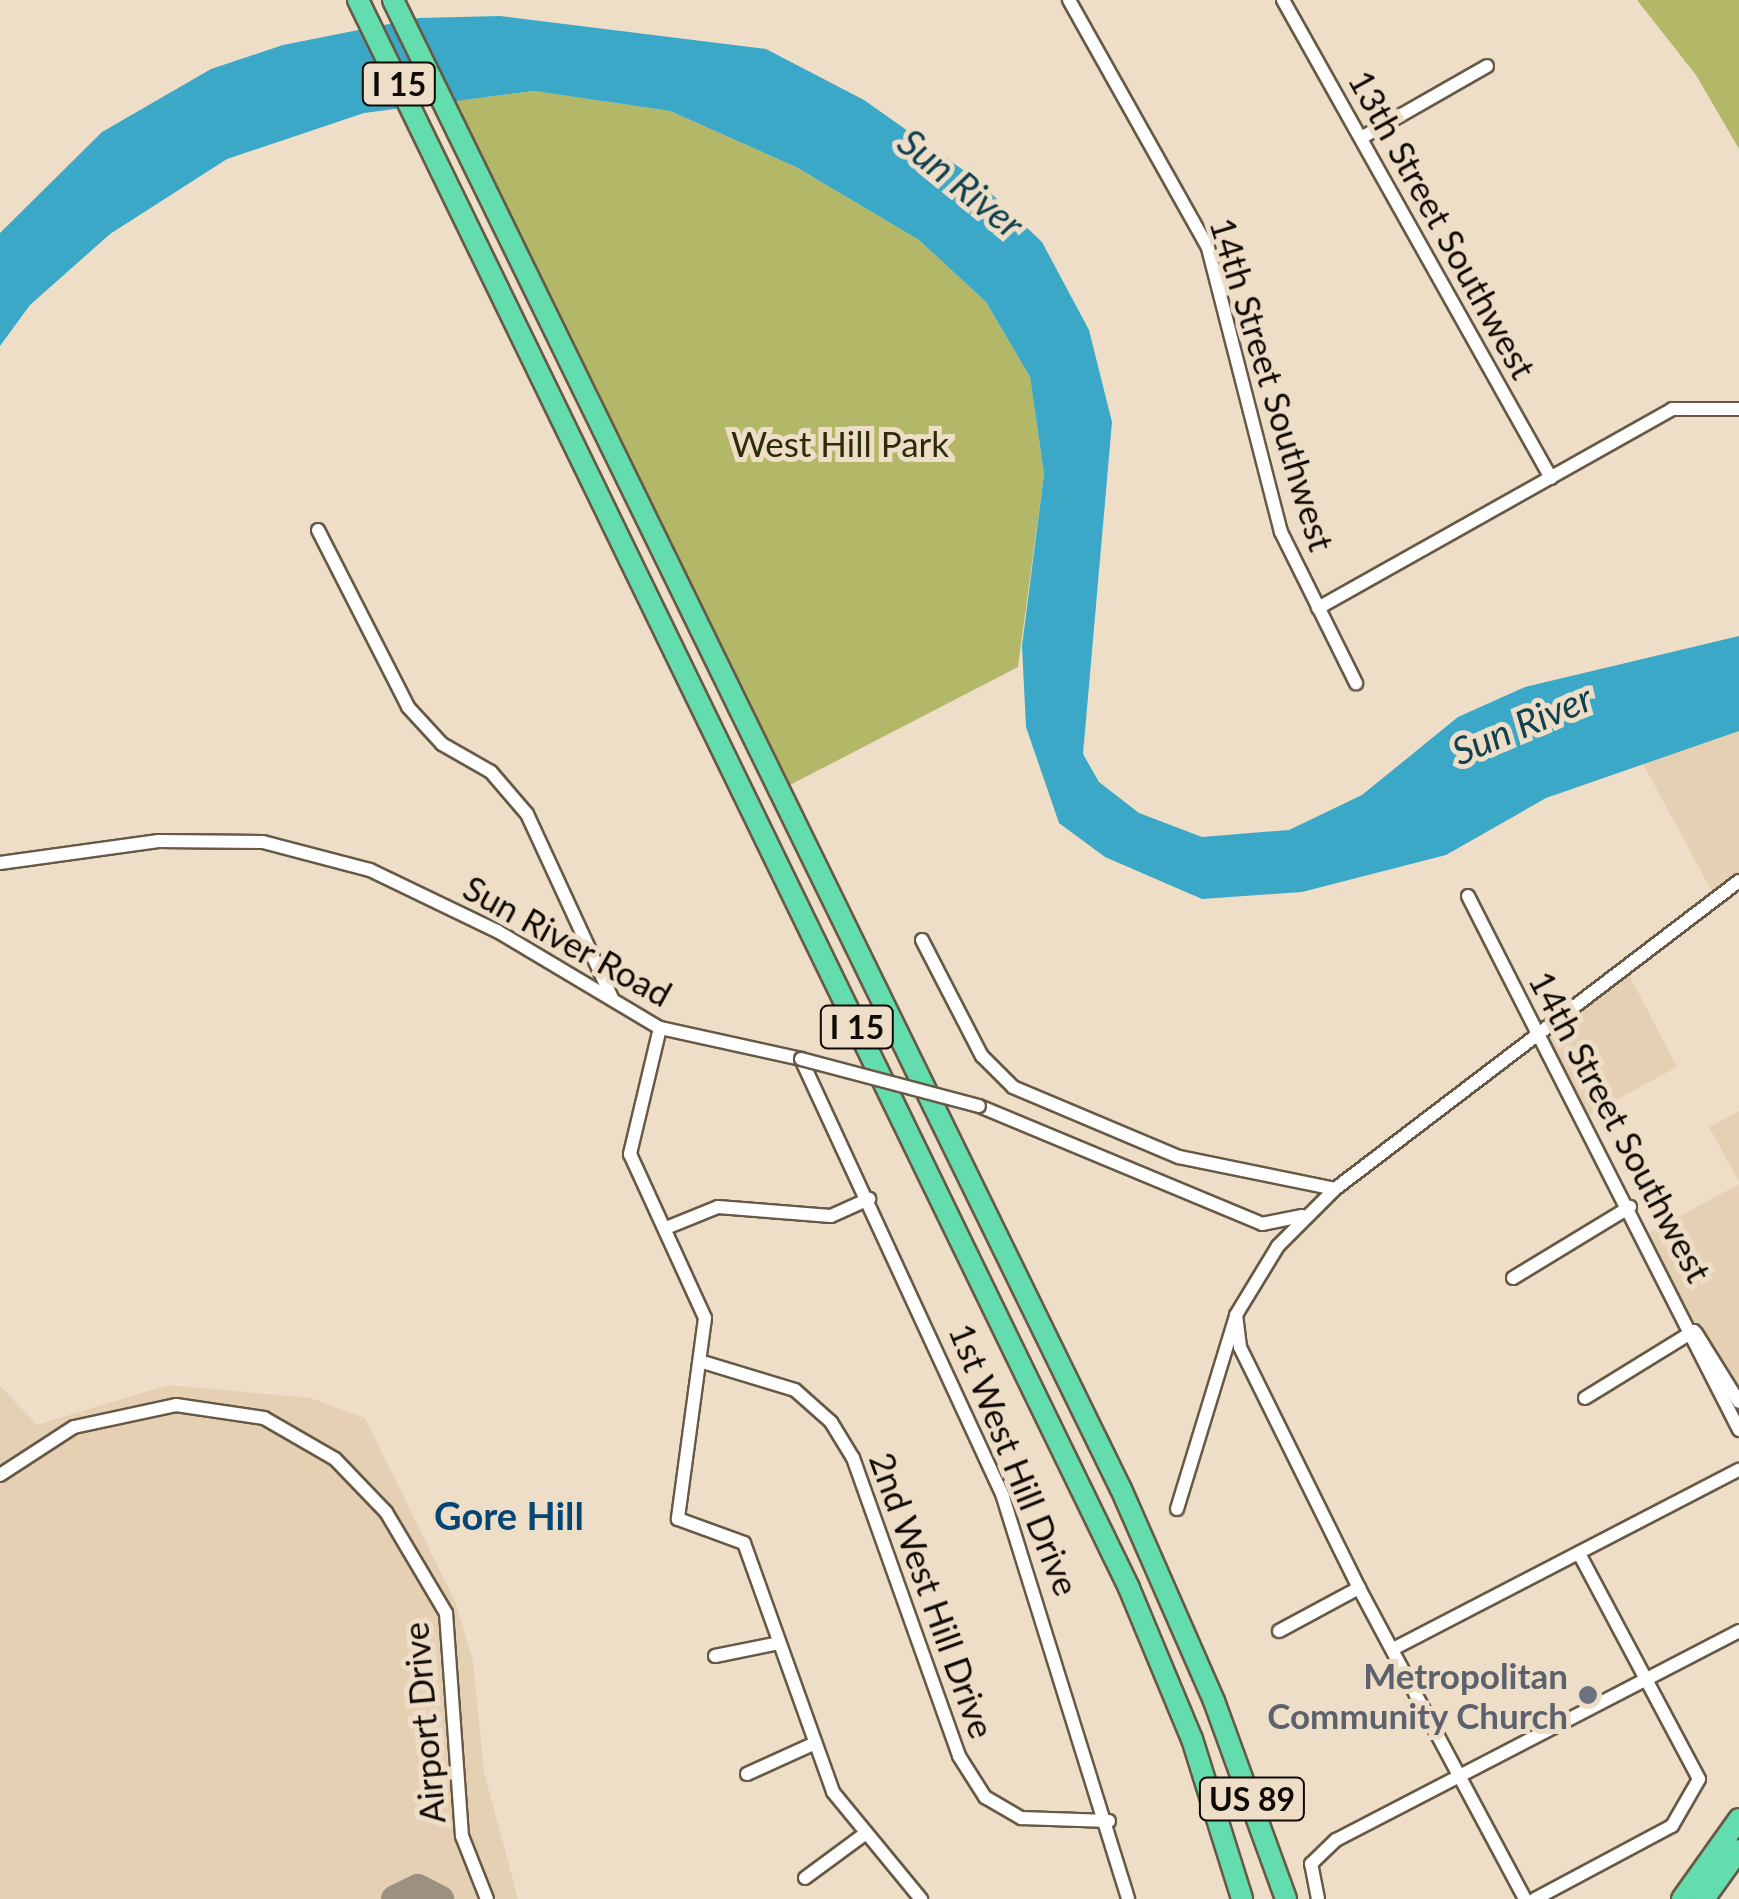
<!DOCTYPE html>
<style>
body{margin:0}
#map{position:relative;width:1739px;height:1899px;overflow:hidden;background:#eedec7;font-family:Lato,sans-serif}
div>[style]{position:absolute}
[style*='--x']{left:calc(var(--x)*1px);top:calc(var(--y)*1px);width:calc(var(--w)*1px);rotate:calc(var(--a)*1deg)}
.built>*{inset:0;background:#e5d0b3}
.green>*{inset:0;background:#b3b869}
.water>*{inset:0;background:#3ba8c8}
.taxiway>*{height:28px;margin:-14px;padding:0 14px;transform-origin:14px;border-radius:14px;background:#9c9080}
.roads{filter:drop-shadow(2px 0 #675945) drop-shadow(-2px 0 #675945) drop-shadow(0 2px #675945) drop-shadow(0 -2px #675945)}
.minor>*{height:12px;margin:-6px;padding:0 6px;transform-origin:6px;border-radius:6px;background:#fff}
.highway>*{height:20px;margin:-10px;padding:0 10px;transform-origin:10px;border-radius:10px;background:#63ddae}
.bridges{filter:drop-shadow(2px 0 #675945) drop-shadow(-2px 0 #675945) drop-shadow(0 2px #675945) drop-shadow(0 -2px #675945)}
.minor-bridge>*{height:12px;margin:-6px;padding:0 6px;transform-origin:6px;border-radius:6px;background:#fff}
.dots>*{width:28px;height:28px;translate:-50% -50%;box-sizing:border-box;border:5px solid #eedec7;border-radius:50%}
span{translate:-50% -50%;white-space:nowrap;text-align:center;line-height:1.15;-webkit-text-stroke:10px #eedec7;paint-order:stroke}
.shield-label span{padding:2px 8px;background:#eedec7;border:2px solid;border-radius:8px;-webkit-text-stroke-width:0}
.shield-label{font-size:32px;color:#100a04;font-weight:700}
.street-label{font-size:35px;color:#100a04}
.park-label{font-size:35px;color:#2b2d07}
.worship-label{font-size:35px;color:#5b616d;font-weight:700}
.right{translate:-100% -50%;text-align:right}
.water-label{font-size:38px;color:#11414f;font-style:italic}
.neighbourhood-label{font-size:38px;color:#064676;font-weight:700}
</style>
<div id="map">
<div class="built">
<div style="clip-path:polygon(1739px 731px,1739px 881px,1716px 899px,1641px 760px)"></div>
<div style="clip-path:polygon(1625px 967px,1677px 1067px,1583px 1118px,1537px 1031px)"></div>
<div style="clip-path:polygon(1739px 1111px,1739px 1182px,1709px 1127px)"></div>
<div style="clip-path:polygon(1739px 1184px,1739px 1402px,1645px 1235px)"></div>
<div style="clip-path:polygon(168px 1385px,310px 1398px,365px 1418px,455px 1601px,473px 1661px,484px 1772px,518px 1899px,0 1899px,0 1386px,37px 1425px)"></div>
</div>
<div class="green">
<div style="clip-path:polygon(1637px 0,1739px 0,1739px 149px,1696px 75px)"></div>
<div style="clip-path:polygon(534px 91px,670px 111px,796px 167px,919px 240px,986px 302px,1030px 377px,1044px 474px,1018px 667px,788px 786px,454px 101px)"></div>
</div>
<div class="water">
<div style="clip-path:polygon(500px 16px,766px 49px,864px 100px,976px 179px,1042px 242px,1089px 330px,1112px 422px,1083px 754px,1099px 782px,1139px 813px,1202px 837px,1289px 830px,1362px 795px,1458px 717px,1525px 687px,1739px 636px,1739px 731px,1546px 798px,1446px 855px,1302px 892px,1202px 899px,1105px 857px,1059px 823px,1026px 727px,1022px 646px,1044px 474px,1030px 377px,986px 302px,919px 240px,796px 167px,670px 111px,534px 91px,364px 113px,227px 159px,110px 234px,30px 305px,0 346px,0 233px,102px 132px,211px 69px,283px 45px,419px 18px)"></div>
</div>
<div class="taxiway">
<div style="--x:395;--y:1899;--w:25;--a:-26"></div>
<div style="--x:418;--y:1888;--w:25;--a:27"></div>
</div>
<div class="roads">
<div class="minor">
<div style="--x:1069;--y:0;--w:284;--a:60.7"></div>
<div style="--x:1208;--y:248;--w:293;--a:75.6"></div>
<div style="--x:1281;--y:532;--w:169;--a:63.6"></div>
<div style="--x:1283;--y:0;--w:548;--a:60.72"></div>
<div style="--x:1361;--y:138;--w:145;--a:-29.7"></div>
<div style="--x:318;--y:530;--w:199;--a:63"></div>
<div style="--x:408;--y:707;--w:50;--a:47.4"></div>
<div style="--x:442;--y:744;--w:56;--a:29.7"></div>
<div style="--x:491;--y:772;--w:55;--a:49.4"></div>
<div style="--x:527;--y:814;--w:203;--a:65.2"></div>
<div style="--x:1318;--y:608;--w:406;--a:-29.3"></div>
<div style="--x:1672;--y:409;--w:67;--a:0"></div>
<div style="--x:0;--y:863;--w:160;--a:-7.9"></div>
<div style="--x:158;--y:841;--w:105;--a:0.5"></div>
<div style="--x:263;--y:842;--w:111;--a:14.7"></div>
<div style="--x:370;--y:870;--w:141;--a:25.7"></div>
<div style="--x:497;--y:931;--w:190;--a:30.8"></div>
<div style="--x:660;--y:1028;--w:144;--a:12.4"></div>
<div style="--x:801;--y:1059;--w:482;--a:65.2"></div>
<div style="--x:1003;--y:1497;--w:421;--a:72.7"></div>
<div style="--x:1468;--y:896;--w:599;--a:63.09"></div>
<div style="--x:922;--y:940;--w:131;--a:62.7"></div>
<div style="--x:982;--y:1056;--w:44;--a:45"></div>
<div style="--x:1013;--y:1087;--w:180;--a:22.9"></div>
<div style="--x:1179;--y:1157;--w:159;--a:11.6"></div>
<div style="--x:660;--y:1028;--w:130;--a:103.4"></div>
<div style="--x:630;--y:1154;--w:180;--a:65.4"></div>
<div style="--x:705;--y:1318;--w:203;--a:97.7"></div>
<div style="--x:678;--y:1519;--w:70;--a:20"></div>
<div style="--x:744;--y:1543;--w:264;--a:70.3"></div>
<div style="--x:833;--y:1792;--w:139;--a:50.6"></div>
<div style="--x:979;--y:1106;--w:307;--a:22.6"></div>
<div style="--x:1262;--y:1224;--w:41;--a:-11.3"></div>
<div style="--x:666;--y:1228;--w:56;--a:-22"></div>
<div style="--x:718;--y:1207;--w:113;--a:4.6"></div>
<div style="--x:831;--y:1216;--w:42;--a:-24.1"></div>
<div style="--x:1513;--y:1278;--w:137;--a:-31.3"></div>
<div style="--x:1696;--y:1333;--w:81;--a:58.1"></div>
<div style="--x:706;--y:1363;--w:93;--a:16.9"></div>
<div style="--x:795;--y:1390;--w:48;--a:41.6"></div>
<div style="--x:831;--y:1422;--w:42;--a:58.6"></div>
<div style="--x:853;--y:1458;--w:316;--a:70.4"></div>
<div style="--x:959;--y:1756;--w:49;--a:57.6"></div>
<div style="--x:985;--y:1797;--w:42;--a:30.3"></div>
<div style="--x:1021;--y:1818;--w:88;--a:2"></div>
<div style="--x:1585;--y:1398;--w:128;--a:-31.6"></div>
<div style="--x:0;--y:1475;--w:88;--a:-33"></div>
<div style="--x:74;--y:1427;--w:104;--a:-12.2"></div>
<div style="--x:176;--y:1405;--w:89;--a:8.4"></div>
<div style="--x:264;--y:1418;--w:82;--a:30"></div>
<div style="--x:335;--y:1459;--w:74;--a:46.1"></div>
<div style="--x:386;--y:1512;--w:117;--a:59.3"></div>
<div style="--x:446;--y:1613;--w:224;--a:85.9"></div>
<div style="--x:462;--y:1836;--w:68;--a:68.4"></div>
<div style="--x:1177;--y:1509;--w:202;--a:-73"></div>
<div style="--x:1279;--y:1631;--w:91;--a:-28.3"></div>
<div style="--x:1393;--y:1649;--w:390;--a:-27.4"></div>
<div style="--x:715;--y:1656;--w:65;--a:-11.5"></div>
<div style="--x:747;--y:1774;--w:72;--a:-24.4"></div>
<div style="--x:805;--y:1878;--w:71;--a:-36.4"></div>
<div style="--x:1318;--y:1899;--w:36;--a:-101"></div>
<div style="--x:1311;--y:1864;--w:35;--a:-44"></div>
<div style="--x:1336;--y:1840;--w:454;--a:-27.4"></div>
<div style="--x:1525;--y:1899;--w:353;--a:-118.1"></div>
<div style="--x:1359;--y:1588;--w:269;--a:-116.3"></div>
<div style="--x:1240;--y:1347;--w:32;--a:-97"></div>
<div style="--x:1236;--y:1315;--w:81;--a:-58.7"></div>
<div style="--x:1278;--y:1246;--w:81;--a:-45"></div>
<div style="--x:1335;--y:1189;--w:508;--a:-37.32"></div>
<div style="--x:1535;--y:1899;--w:155;--a:-28.1"></div>
<div style="--x:1672;--y:1826;--w:54;--a:-60.1"></div>
<div style="--x:1699;--y:1779;--w:256;--a:-118"></div>
</div>
<div class="highway">
<div style="--x:358;--y:0;--w:1765;--a:64.1"></div>
<div style="--x:1129;--y:1588;--w:164;--a:67.4"></div>
<div style="--x:1192;--y:1739;--w:168;--a:72.6"></div>
<div style="--x:393;--y:0;--w:1657;--a:63.95"></div>
<div style="--x:1121;--y:1489;--w:232;--a:66.3"></div>
<div style="--x:1214;--y:1701;--w:211;--a:70"></div>
<div style="--x:1682;--y:1899;--w:98;--a:-54.5"></div>
<div style="--x:1704;--y:1899;--w:60;--a:-54.5"></div>
</div>
</div>
<div class="bridges">
<div class="minor-bridge">
<div style="--x:801;--y:1059;--w:184;--a:14.8"></div>
</div>
</div>
<div class="dots">
<div style="left:1588px;top:1695px;background:#6b7280"></div>
</div>
<div class="shield-label">
<span style="left:399px;top:84px">I 15</span>
<span style="left:857px;top:1027px">I 15</span>
<span style="left:1252px;top:1799px">US 89</span>
</div>
<div class="street-label">
<span style="left:1443px;top:224px;rotate:61deg">13th Street Southwest</span>
<span style="left:1273px;top:384px;rotate:73deg">14th Street Southwest</span>
<span style="left:568px;top:940px;rotate:29deg">Sun River Road</span>
<span style="left:1621px;top:1126px;rotate:62deg">14th Street Southwest</span>
<span style="left:1015px;top:1459px;rotate:68deg">1st West Hill Drive</span>
<span style="left:933px;top:1595px;rotate:70deg">2nd West Hill Drive</span>
<span style="left:423px;top:1723px;rotate:-95deg">Airport Drive</span>
</div>
<div class="park-label">
<span style="left:840px;top:443px">West Hill Park</span>
</div>
<div class="worship-label">
<span class="right" style="left:1568px;top:1695px">Metropolitan<br>Community Church</span>
</div>
<div class="water-label">
<span style="left:961px;top:183px;rotate:39deg">Sun River</span>
<span style="left:1522px;top:724px;rotate:-23deg">Sun River</span>
</div>
<div class="neighbourhood-label">
<span style="left:509px;top:1516px">Gore Hill</span>
</div>
</div>
